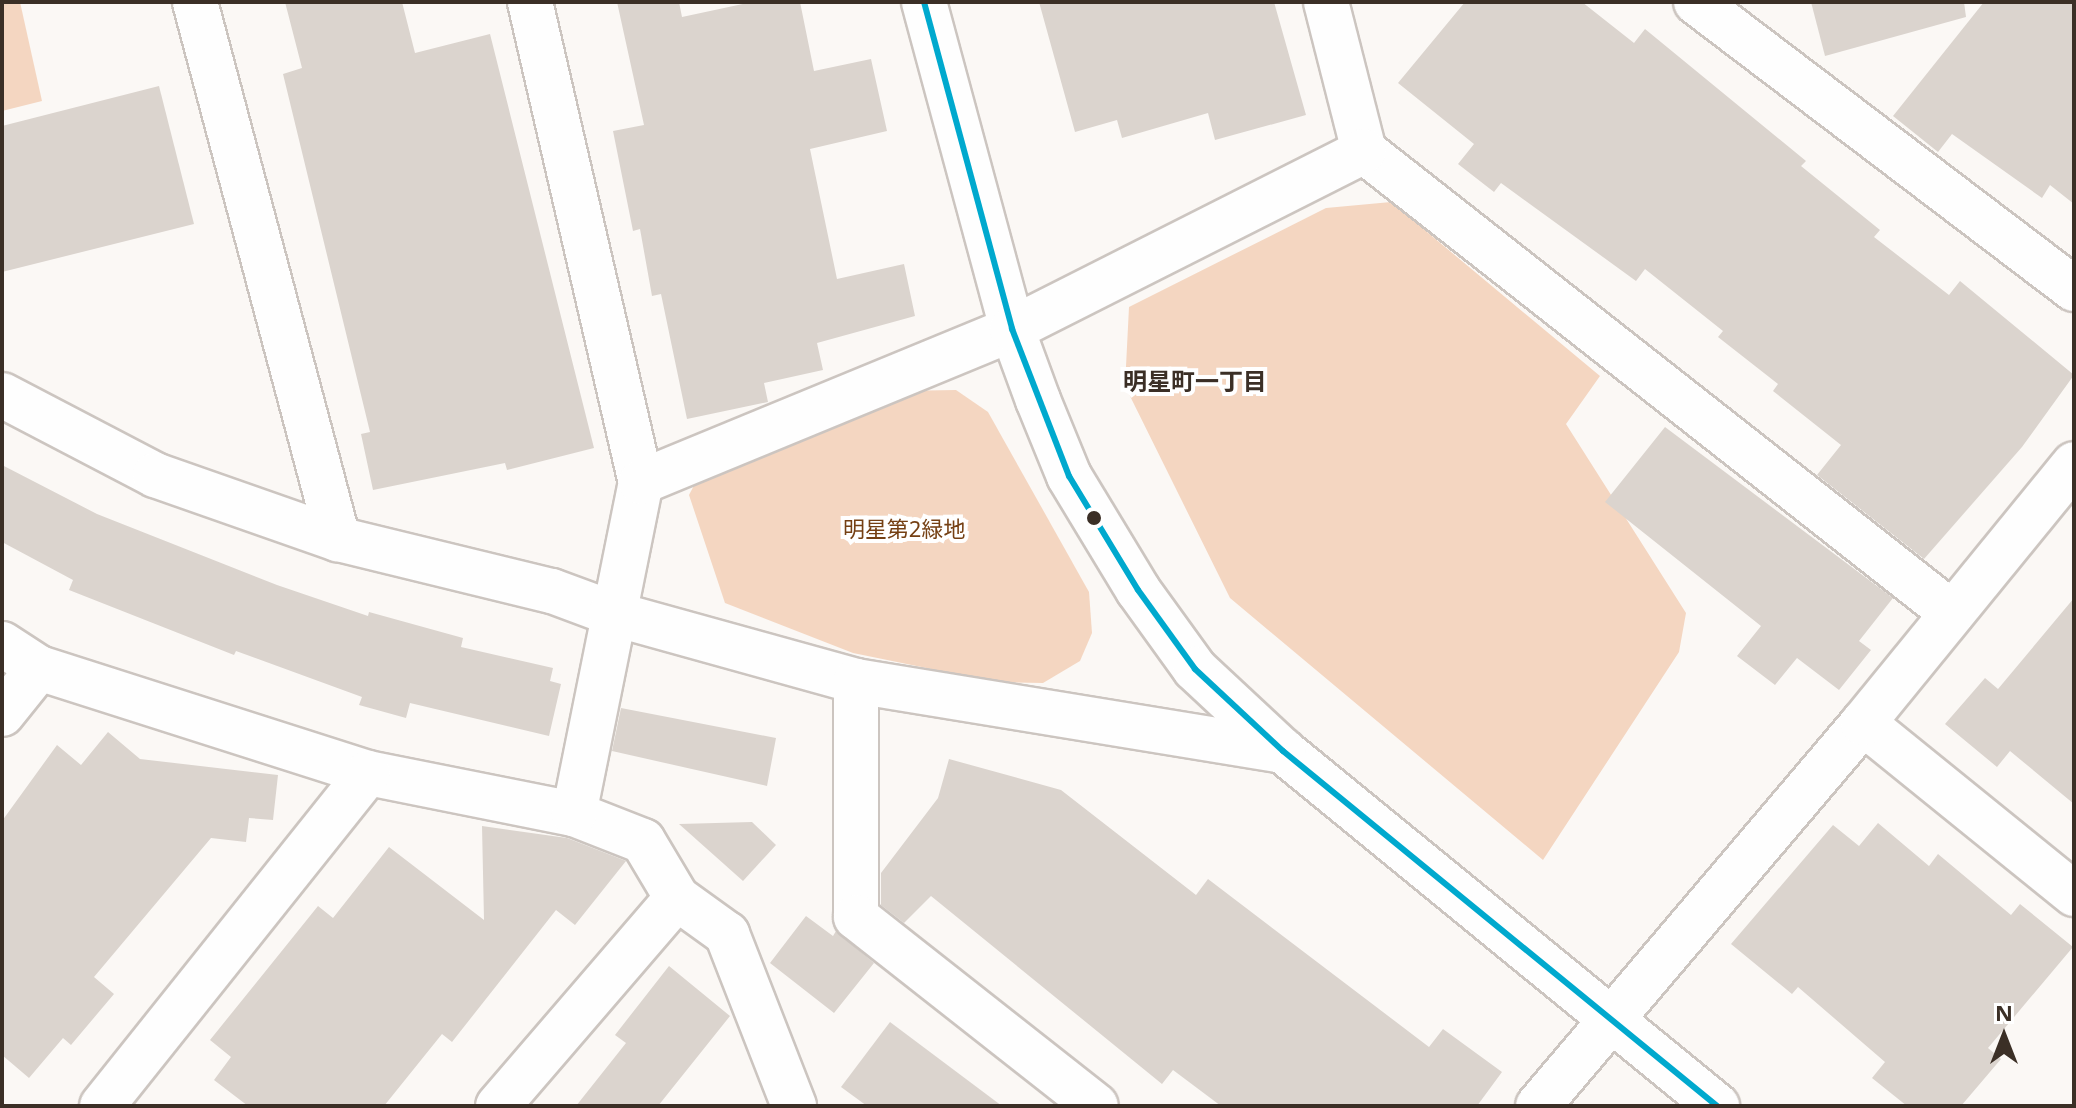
<!DOCTYPE html>
<meta charset="utf-8">
<style>
body{margin:0}
#map{position:relative;width:2076px;height:1108px;overflow:hidden;background:#fbf8f5;font-family:"Noto Sans","Noto Sans JP",sans-serif}
div>[style]{position:absolute}
[style*='--x']{left:calc(var(--x)*1px);top:calc(var(--y)*1px);width:calc(var(--w)*1px);rotate:calc(var(--a)*1deg)}
.green>*{inset:0;background:#f4d6c1}
.building>*{inset:0;background:#dbd4ce}
.roads{filter:drop-shadow(2px 0 #ccc5c0) drop-shadow(-2px 0 #ccc5c0) drop-shadow(0 2px #ccc5c0) drop-shadow(0 -2px #ccc5c0)}
.minor>*{height:44px;margin:-22px;padding:0 22px;transform-origin:22px;border-radius:22px;background:#fefefe}
.bus-1>*{height:6px;margin:-3px;padding:0 3px;transform-origin:3px;border-radius:3px;background:#00a9ce}
.dots>*{width:22px;height:22px;translate:-50% -50%;box-sizing:border-box;border:4px solid #fff;border-radius:50%}
span{translate:-50% -50%;white-space:nowrap;text-align:center;line-height:1.15;-webkit-text-stroke:8px #fff;paint-order:stroke}
.park-label{font-size:22px;color:#754014}
.neighbourhood-label{font-size:24px;color:#3b2f26;font-weight:700}
.frame{position:absolute;inset:0;border:4px solid #3b2f26;pointer-events:none}
.north{position:absolute;left:1964px;top:996px;width:80px;height:80px;-webkit-text-stroke:6px #fff;paint-order:stroke;rotate:0deg;font-size:22px;font-weight:700;line-height:32px;text-align:center;color:#3b2f26}
.north::after{content:'';display:block;margin:auto;width:28px;height:36px;background:#3b2f26;clip-path:polygon(50% 0,100% 100%,50% 72%,0 100%)}
</style>
<div id="map">
<div class="green">
<div style="clip-path:polygon(2px 2px,20px 2px,42px 101px,2px 111px)"></div>
<div style="clip-path:polygon(1391px 202px,1600px 376px,1566px 424px,1686px 613px,1679px 652px,1543px 860px,1230px 598px,1125px 386px,1129px 307px,1326px 208px)"></div>
<div style="clip-path:polygon(956px 390px,988px 412px,1089px 592px,1092px 633px,1080px 661px,1043px 683px,995px 682px,853px 653px,725px 603px,689px 495px,701px 472px,898px 391px)"></div>
</div>
<div class="building">
<div style="clip-path:polygon(285px 2px,402px 2px,415px 53px,490px 34px,594px 448px,507px 470px,505px 463px,373px 490px,361px 434px,370px 432px,283px 74px,302px 68px)"></div>
<div style="clip-path:polygon(617px 2px,679px 2px,682px 17px,752px 2px,800px 2px,814px 71px,871px 59px,887px 131px,810px 149px,837px 279px,904px 264px,915px 316px,817px 343px,823px 370px,764px 383px,768px 402px,687px 419px,661px 294px,652px 296px,640px 229px,633px 231px,613px 131px,644px 125px)"></div>
<div style="clip-path:polygon(1039px 2px,1274px 2px,1306px 115px,1215px 140px,1208px 113px,1122px 138px,1117px 120px,1075px 132px)"></div>
<div style="clip-path:polygon(1465px 2px,1582px 2px,1634px 43px,1645px 29px,1806px 161px,1801px 166px,1880px 230px,1874px 237px,1949px 295px,1960px 281px,2074px 375px,2022px 447px,1924px 559px,1817px 475px,1841px 445px,1773px 391px,1778px 384px,1718px 337px,1723px 331px,1645px 269px,1636px 281px,1501px 183px,1494px 192px,1458px 164px,1474px 144px,1398px 83px)"></div>
<div style="clip-path:polygon(1811px 2px,1964px 2px,1966px 17px,1825px 56px)"></div>
<div style="clip-path:polygon(1984px 2px,2074px 2px,2074px 204px,2050px 185px,2042px 198px,1952px 134px,1938px 152px,1893px 116px)"></div>
<div style="clip-path:polygon(159px 86px,194px 224px,2px 272px,2px 126px)"></div>
<div style="clip-path:polygon(1665px 427px,1893px 598px,1859px 641px,1871px 650px,1839px 690px,1797px 658px,1775px 685px,1737px 656px,1761px 626px,1605px 502px)"></div>
<div style="clip-path:polygon(2px 465px,97px 514px,277px 585px,368px 616px,369px 612px,463px 638px,461px 647px,553px 668px,550px 681px,561px 684px,549px 736px,410px 703px,406px 718px,359px 705px,362px 697px,236px 651px,234px 655px,69px 590px,73px 580px,2px 542px)"></div>
<div style="clip-path:polygon(2074px 598px,2074px 804px,2010px 751px,1997px 767px,1945px 724px,1985px 678px,1998px 689px)"></div>
<div style="clip-path:polygon(621px 708px,776px 738px,767px 786px,612px 751px)"></div>
<div style="clip-path:polygon(108px 732px,140px 759px,278px 775px,273px 820px,249px 818px,246px 842px,211px 838px,94px 977px,114px 994px,71px 1045px,63px 1038px,29px 1078px,2px 1055px,2px 821px,57px 745px,81px 765px)"></div>
<div style="clip-path:polygon(949px 759px,1061px 790px,1196px 895px,1208px 879px,1429px 1047px,1443px 1029px,1502px 1072px,1477px 1106px,1221px 1106px,1173px 1070px,1162px 1084px,931px 896px,904px 923px,881px 905px,881px 873px,938px 798px)"></div>
<div style="clip-path:polygon(752px 822px,776px 845px,743px 881px,679px 824px)"></div>
<div style="clip-path:polygon(1878px 823px,1929px 866px,1938px 854px,2011px 915px,2020px 904px,2073px 947px,1988px 1048px,2001px 1059px,1961px 1106px,1907px 1106px,1872px 1078px,1885px 1062px,1798px 987px,1792px 994px,1731px 944px,1833px 825px,1859px 846px)"></div>
<div style="clip-path:polygon(482px 826px,567px 838px,626px 861px,575px 925px,556px 910px,452px 1042px,442px 1034px,384px 1106px,248px 1106px,214px 1080px,231px 1057px,210px 1040px,318px 906px,333px 918px,389px 847px,484px 920px)"></div>
<div style="clip-path:polygon(806px 916px,833px 936px,836px 931px,874px 963px,834px 1013px,770px 963px)"></div>
<div style="clip-path:polygon(669px 966px,730px 1016px,658px 1106px,576px 1106px,626px 1043px,615px 1035px)"></div>
<div style="clip-path:polygon(890px 1022px,1002px 1106px,867px 1106px,841px 1087px)"></div>
</div>
<div class="roads">
<div class="minor">
<div style="--x:195;--y:2;--w:556;--a:75.09"></div>
<div style="--x:530;--y:2;--w:493;--a:77"></div>
<div style="--x:924;--y:2;--w:339;--a:74.9"></div>
<div style="--x:1012;--y:329;--w:76;--a:69.9"></div>
<div style="--x:1038;--y:400;--w:82;--a:67.8"></div>
<div style="--x:1069;--y:476;--w:133;--a:58.8"></div>
<div style="--x:1138;--y:590;--w:97;--a:54.2"></div>
<div style="--x:1195;--y:669;--w:120;--a:43"></div>
<div style="--x:1283;--y:751;--w:561;--a:39.28"></div>
<div style="--x:1326;--y:2;--w:154;--a:75.7"></div>
<div style="--x:1364;--y:151;--w:748;--a:38.16"></div>
<div style="--x:1696;--y:2;--w:475;--a:37.2"></div>
<div style="--x:2;--y:395;--w:173;--a:27.6"></div>
<div style="--x:155;--y:475;--w:194;--a:19.3"></div>
<div style="--x:338;--y:539;--w:220;--a:13.7"></div>
<div style="--x:552;--y:591;--w:63;--a:20.4"></div>
<div style="--x:611;--y:613;--w:254;--a:15.5"></div>
<div style="--x:856;--y:681;--w:433;--a:9.3"></div>
<div style="--x:2;--y:644;--w:44;--a:33"></div>
<div style="--x:39;--y:668;--w:345;--a:17.7"></div>
<div style="--x:368;--y:773;--w:210;--a:11.3"></div>
<div style="--x:574;--y:814;--w:74;--a:21.4"></div>
<div style="--x:643;--y:841;--w:66;--a:59.2"></div>
<div style="--x:677;--y:898;--w:62;--a:35.8"></div>
<div style="--x:727;--y:934;--w:185;--a:68.7"></div>
<div style="--x:856;--y:681;--w:236;--a:90"></div>
<div style="--x:856;--y:917;--w:305;--a:38.2"></div>
<div style="--x:2;--y:714;--w:59;--a:-51.2"></div>
<div style="--x:1863;--y:723;--w:272;--a:39"></div>
<div style="--x:574;--y:814;--w:339;--a:-78.6"></div>
<div style="--x:641;--y:482;--w:401;--a:-22.4"></div>
<div style="--x:1012;--y:329;--w:394;--a:-26.8"></div>
<div style="--x:102;--y:1106;--w:426;--a:-51.4"></div>
<div style="--x:498;--y:1106;--w:274;--a:-49.3"></div>
<div style="--x:1538;--y:1106;--w:502;--a:-49.68"></div>
<div style="--x:1863;--y:723;--w:334;--a:-50.8"></div>
</div>
</div>
<div class="bus-1">
<div style="--x:924;--y:2;--w:339;--a:74.9"></div>
<div style="--x:1012;--y:329;--w:158;--a:68.8"></div>
<div style="--x:1069;--y:476;--w:133;--a:58.8"></div>
<div style="--x:1138;--y:590;--w:97;--a:54.2"></div>
<div style="--x:1195;--y:669;--w:120;--a:43"></div>
<div style="--x:1283;--y:751;--w:561;--a:39.28"></div>
</div>
<div class="dots">
<div style="left:1094px;top:518px;background:#3b2f26"></div>
</div>
<div class="park-label">
<span style="left:904px;top:529px">明星第2緑地</span>
</div>
<div class="neighbourhood-label">
<span style="left:1195px;top:381px">明星町一丁目</span>
</div>
<div class="frame"></div>
<div class="north">N</div>
</div>
